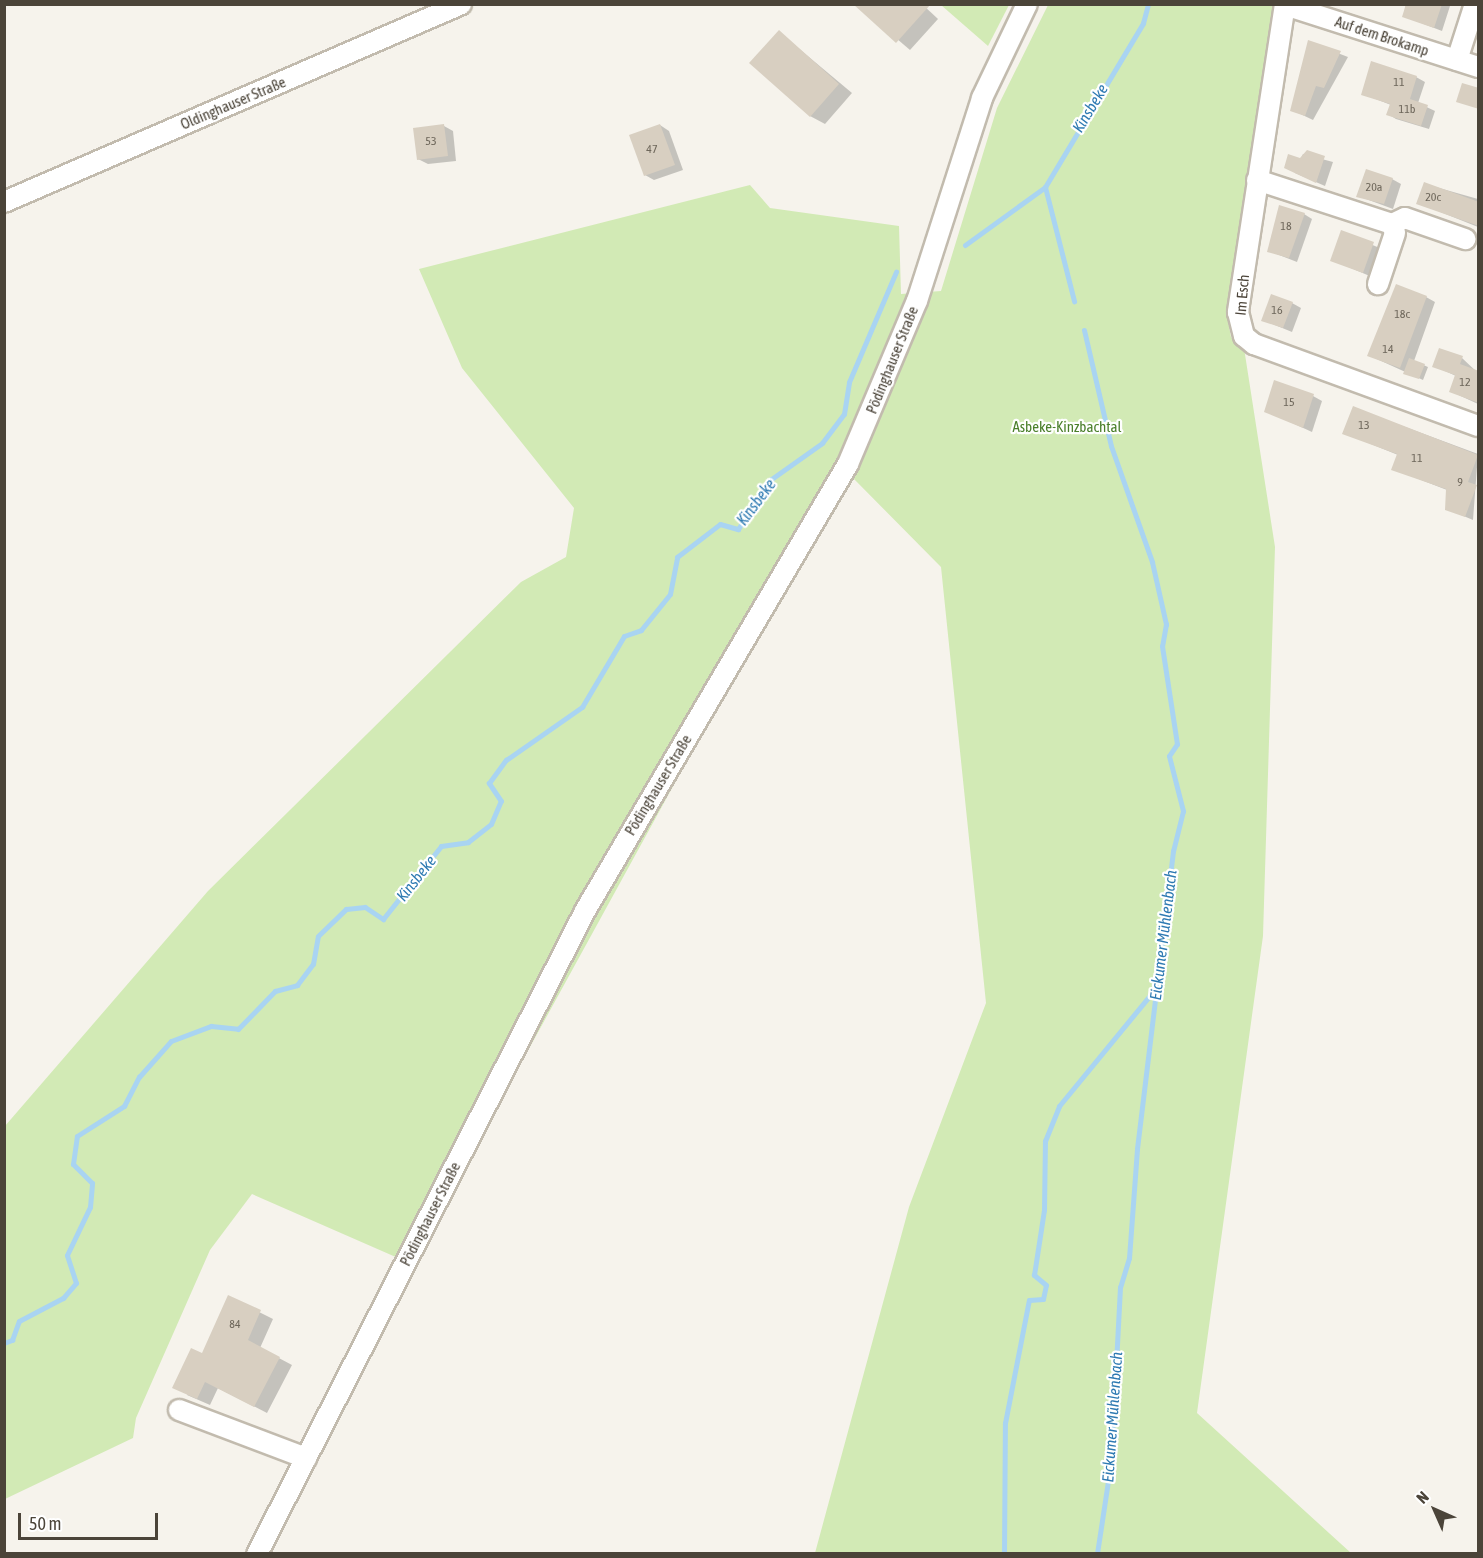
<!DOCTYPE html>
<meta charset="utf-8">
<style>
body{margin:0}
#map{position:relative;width:1483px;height:1558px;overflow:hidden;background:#f6f3ec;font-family:"Asap Condensed",sans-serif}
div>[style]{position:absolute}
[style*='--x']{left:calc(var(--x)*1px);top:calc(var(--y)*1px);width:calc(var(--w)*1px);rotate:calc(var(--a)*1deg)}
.green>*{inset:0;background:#d2eab5}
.shadow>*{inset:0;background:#0003}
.stream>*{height:5px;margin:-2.5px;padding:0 2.5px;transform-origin:2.5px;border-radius:2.5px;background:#a9d4f2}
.building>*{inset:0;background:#d8cfc1}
.roads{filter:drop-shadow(2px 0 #c2bbae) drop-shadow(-2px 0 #c2bbae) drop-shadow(0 2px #c2bbae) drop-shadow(0 -2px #c2bbae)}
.minor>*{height:20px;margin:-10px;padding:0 10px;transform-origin:10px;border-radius:10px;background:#fff}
span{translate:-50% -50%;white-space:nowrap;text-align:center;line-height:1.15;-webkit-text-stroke:4.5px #fff;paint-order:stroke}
.number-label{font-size:12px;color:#6e675b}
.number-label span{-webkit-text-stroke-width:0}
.street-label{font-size:15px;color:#4b4439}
.park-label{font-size:15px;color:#4a7f2a}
.water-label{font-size:16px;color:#2e7ab2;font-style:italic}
.frame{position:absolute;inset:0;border:6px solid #4b4439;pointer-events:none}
.north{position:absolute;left:1405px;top:1480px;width:60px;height:60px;-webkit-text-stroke:4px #fff;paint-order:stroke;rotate:315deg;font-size:16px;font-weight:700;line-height:24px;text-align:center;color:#4b4439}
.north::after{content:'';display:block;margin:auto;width:21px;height:27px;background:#4b4439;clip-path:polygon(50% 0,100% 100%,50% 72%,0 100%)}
.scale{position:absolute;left:18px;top:1513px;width:140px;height:27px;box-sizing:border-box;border:3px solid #4b4439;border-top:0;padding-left:8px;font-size:18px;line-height:21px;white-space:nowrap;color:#4b4439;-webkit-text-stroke:4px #fff;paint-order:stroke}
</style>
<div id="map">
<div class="green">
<div style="clip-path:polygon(941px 5px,1009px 5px,988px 46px)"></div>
<div style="clip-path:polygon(1048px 5px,1280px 5px,1226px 310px,1231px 337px,1244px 348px,1275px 547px,1263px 936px,1197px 1413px,1351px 1553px,815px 1553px,909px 1207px,986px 1003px,941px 567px,853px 478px,682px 770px,441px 1209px,398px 1258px,252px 1194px,210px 1250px,136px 1418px,133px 1438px,5px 1499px,5px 1126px,208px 891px,521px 582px,566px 557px,574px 508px,462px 368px,419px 269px,750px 185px,770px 208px,899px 226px,901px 294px,941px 291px,997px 108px)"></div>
</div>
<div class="shadow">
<div style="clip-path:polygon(856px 4px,922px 4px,938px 19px,910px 50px)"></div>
<div style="clip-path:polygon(1400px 4px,1447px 4px,1450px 6px,1442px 31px,1403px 16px,1407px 7px)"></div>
<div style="clip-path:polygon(779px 32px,852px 93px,825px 124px,810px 116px)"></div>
<div style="clip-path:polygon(1309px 42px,1348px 57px,1313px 120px,1292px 110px)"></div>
<div style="clip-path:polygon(1416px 77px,1425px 82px,1418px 103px,1435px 111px,1429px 129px,1396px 119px,1388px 114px,1391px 105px,1363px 94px)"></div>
<div style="clip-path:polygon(660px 125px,669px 131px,683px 170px,654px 180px,645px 175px)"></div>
<div style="clip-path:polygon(444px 126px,453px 131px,456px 161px,428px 164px,418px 159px)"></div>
<div style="clip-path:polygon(1303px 154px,1333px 162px,1325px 186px,1295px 173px)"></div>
<div style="clip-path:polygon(1392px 179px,1401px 184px,1393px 209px,1358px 196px)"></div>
<div style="clip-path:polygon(1425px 184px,1478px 199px,1478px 227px,1418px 203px)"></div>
<div style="clip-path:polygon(1304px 214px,1312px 219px,1297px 262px,1269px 251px)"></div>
<div style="clip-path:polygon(1342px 232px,1382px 249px,1372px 277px,1332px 260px)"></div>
<div style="clip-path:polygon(1426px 297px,1435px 302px,1414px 361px,1428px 367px,1423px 380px,1368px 355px)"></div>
<div style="clip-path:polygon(1292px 303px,1301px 308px,1292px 332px,1263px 320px)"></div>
<div style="clip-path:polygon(1462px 358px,1478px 373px,1478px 404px,1450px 391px,1456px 376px,1434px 366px)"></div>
<div style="clip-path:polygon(1313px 396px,1322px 401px,1312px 432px,1266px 411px)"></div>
<div style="clip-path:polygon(1354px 408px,1478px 454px,1473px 520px,1447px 509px,1447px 490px,1393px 469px,1398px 455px,1344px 433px)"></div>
<div style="clip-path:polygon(229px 1297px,273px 1319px,260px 1348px,292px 1365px,267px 1413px,218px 1388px,210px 1405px,187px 1395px)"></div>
</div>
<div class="stream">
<div style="--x:1045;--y:187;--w:118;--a:75.7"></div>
<div style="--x:965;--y:245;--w:99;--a:-35.9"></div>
<div style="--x:1045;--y:187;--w:191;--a:-59.1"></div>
<div style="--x:1143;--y:23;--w:20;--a:-75"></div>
<div style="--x:1084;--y:330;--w:119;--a:76.9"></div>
<div style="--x:1111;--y:446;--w:123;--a:70.5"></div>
<div style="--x:1152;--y:562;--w:64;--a:77.3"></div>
<div style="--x:1166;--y:624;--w:22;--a:100"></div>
<div style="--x:1162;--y:646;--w:99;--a:81.3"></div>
<div style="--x:1177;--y:744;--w:14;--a:124"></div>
<div style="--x:1169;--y:756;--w:57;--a:75.7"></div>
<div style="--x:1183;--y:811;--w:41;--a:104"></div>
<div style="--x:1173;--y:851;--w:300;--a:96.9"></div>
<div style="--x:1137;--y:1149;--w:109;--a:94.2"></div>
<div style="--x:1129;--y:1258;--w:30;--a:107"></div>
<div style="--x:1120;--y:1287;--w:174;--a:93"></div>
<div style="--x:1111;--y:1461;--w:94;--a:98.6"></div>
<div style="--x:4;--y:1343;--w:9;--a:-21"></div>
<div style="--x:12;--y:1340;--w:20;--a:-70"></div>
<div style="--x:19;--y:1321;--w:50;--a:-27.6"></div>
<div style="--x:63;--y:1298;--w:20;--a:-49"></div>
<div style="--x:76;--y:1283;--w:29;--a:-108"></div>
<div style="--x:67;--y:1255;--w:53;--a:-64.4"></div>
<div style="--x:90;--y:1207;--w:24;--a:-85"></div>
<div style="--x:92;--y:1183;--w:27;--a:-135"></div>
<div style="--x:73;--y:1164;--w:28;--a:-82"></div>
<div style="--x:77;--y:1136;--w:56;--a:-32.6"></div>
<div style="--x:124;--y:1106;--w:33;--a:-63"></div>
<div style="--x:139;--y:1077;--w:48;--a:-48.4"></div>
<div style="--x:171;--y:1041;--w:43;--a:-20.6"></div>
<div style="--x:211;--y:1026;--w:27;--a:6"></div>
<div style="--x:238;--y:1029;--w:53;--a:-45.8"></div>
<div style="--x:275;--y:991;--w:23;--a:-15"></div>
<div style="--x:297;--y:985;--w:26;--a:-53"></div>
<div style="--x:313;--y:964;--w:28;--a:-80"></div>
<div style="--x:318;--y:936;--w:39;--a:-44"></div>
<div style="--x:346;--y:909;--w:19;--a:-6"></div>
<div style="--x:365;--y:907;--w:22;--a:34"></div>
<div style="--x:383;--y:919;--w:93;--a:-51.5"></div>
<div style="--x:441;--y:846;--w:27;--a:-8"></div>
<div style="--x:468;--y:842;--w:29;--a:-38"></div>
<div style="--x:491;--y:824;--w:25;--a:-67"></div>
<div style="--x:501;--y:801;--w:22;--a:-124"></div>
<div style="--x:489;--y:783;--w:29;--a:-54"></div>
<div style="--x:506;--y:760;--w:93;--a:-34.9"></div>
<div style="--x:582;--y:707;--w:82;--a:-59.4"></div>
<div style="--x:624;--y:636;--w:18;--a:-19"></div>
<div style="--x:641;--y:630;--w:46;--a:-51.1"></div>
<div style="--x:670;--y:594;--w:38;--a:-79"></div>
<div style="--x:677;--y:557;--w:54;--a:-37.5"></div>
<div style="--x:720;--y:524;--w:19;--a:16"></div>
<div style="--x:738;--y:529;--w:59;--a:-56.9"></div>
<div style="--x:770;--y:480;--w:64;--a:-35.4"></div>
<div style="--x:822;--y:443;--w:36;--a:-53"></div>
<div style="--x:844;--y:414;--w:32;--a:-81"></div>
<div style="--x:849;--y:382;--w:120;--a:-66.9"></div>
<div style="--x:1004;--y:1554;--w:131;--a:-89.6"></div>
<div style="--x:1005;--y:1423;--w:125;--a:-79"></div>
<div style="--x:1029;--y:1300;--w:14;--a:-4"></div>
<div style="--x:1043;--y:1299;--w:14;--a:-78"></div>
<div style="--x:1046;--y:1285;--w:16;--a:-140"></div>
<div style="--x:1034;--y:1275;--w:66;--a:-81.3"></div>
<div style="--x:1044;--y:1210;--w:69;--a:-89.2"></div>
<div style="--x:1045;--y:1141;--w:38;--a:-68"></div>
<div style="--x:1059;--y:1106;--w:151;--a:-50.6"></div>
</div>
<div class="building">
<div style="clip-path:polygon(853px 4px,931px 4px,896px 43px)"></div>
<div style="clip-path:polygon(1406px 4px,1442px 4px,1434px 28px,1402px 17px)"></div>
<div style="clip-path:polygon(779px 30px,839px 84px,810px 117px,749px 63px)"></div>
<div style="clip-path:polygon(1308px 40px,1341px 51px,1324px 88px,1316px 86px,1305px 116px,1290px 111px)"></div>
<div style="clip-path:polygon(1371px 61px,1417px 76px,1410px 99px,1428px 105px,1421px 126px,1386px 115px,1390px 104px,1361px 95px)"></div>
<div style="clip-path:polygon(1462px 83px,1479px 88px,1479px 109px,1456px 102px)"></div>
<div style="clip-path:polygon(444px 124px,448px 156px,417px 160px,413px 128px)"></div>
<div style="clip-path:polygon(660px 124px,675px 165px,644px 176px,629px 135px)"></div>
<div style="clip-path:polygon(1307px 150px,1325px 156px,1316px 183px,1284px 168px,1288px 154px,1300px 158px)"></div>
<div style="clip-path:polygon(1366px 169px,1393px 178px,1384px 204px,1356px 197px)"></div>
<div style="clip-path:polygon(1424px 182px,1479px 202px,1479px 226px,1416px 204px)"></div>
<div style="clip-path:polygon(1279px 205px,1305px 213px,1289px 258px,1267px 252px)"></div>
<div style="clip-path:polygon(1341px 230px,1374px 242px,1363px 273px,1330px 261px)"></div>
<div style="clip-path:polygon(1396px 284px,1427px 296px,1400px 368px,1367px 356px)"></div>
<div style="clip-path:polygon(1271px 294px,1293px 302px,1283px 328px,1261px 321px)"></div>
<div style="clip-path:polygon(1439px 348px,1463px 356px,1460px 364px,1479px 371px,1479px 403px,1449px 392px,1455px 375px,1432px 367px)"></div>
<div style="clip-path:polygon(1409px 358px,1425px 364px,1419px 379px,1403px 374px)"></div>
<div style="clip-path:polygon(1274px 380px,1314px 394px,1303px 428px,1264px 412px)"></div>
<div style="clip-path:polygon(1353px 406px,1478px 455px,1468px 482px,1477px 485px,1465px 517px,1445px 510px,1446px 489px,1391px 470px,1397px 454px,1342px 434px)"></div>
<div style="clip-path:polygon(228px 1295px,261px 1310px,248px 1340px,280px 1357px,254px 1407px,205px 1382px,197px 1399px,172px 1388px,191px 1348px,202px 1353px)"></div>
</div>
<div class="roads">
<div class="minor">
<div style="--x:1285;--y:4;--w:312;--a:98.7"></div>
<div style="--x:1238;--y:312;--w:25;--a:76"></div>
<div style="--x:1244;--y:336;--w:13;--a:39"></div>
<div style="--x:1254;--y:344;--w:239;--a:20.1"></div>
<div style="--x:1285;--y:5;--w:203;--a:17.8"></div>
<div style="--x:1457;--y:60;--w:59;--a:-72.2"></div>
<div style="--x:1257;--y:180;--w:142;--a:18.1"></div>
<div style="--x:1392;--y:224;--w:9;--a:72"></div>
<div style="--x:1395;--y:233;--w:54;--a:108.4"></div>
<div style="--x:4;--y:202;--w:498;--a:-23.4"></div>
<div style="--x:1392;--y:224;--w:14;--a:-25"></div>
<div style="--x:1405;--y:218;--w:64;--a:19.3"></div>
<div style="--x:179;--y:1410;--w:136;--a:20.7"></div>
<div style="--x:257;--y:1554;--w:722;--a:-62.97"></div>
<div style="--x:585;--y:911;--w:519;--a:-59.53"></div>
<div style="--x:848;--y:464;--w:177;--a:-67.1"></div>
<div style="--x:917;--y:301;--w:213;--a:-72.2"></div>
<div style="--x:982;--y:98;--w:104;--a:-64.4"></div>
</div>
</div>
<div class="number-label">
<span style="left:1399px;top:83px">11</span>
<span style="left:1407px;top:110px">11b</span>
<span style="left:431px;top:142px">53</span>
<span style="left:652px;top:150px">47</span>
<span style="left:1374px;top:188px">20a</span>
<span style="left:1433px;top:198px">20c</span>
<span style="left:1286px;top:227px">18</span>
<span style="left:1277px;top:311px">16</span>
<span style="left:1402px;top:315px">18c</span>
<span style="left:1388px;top:350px">14</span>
<span style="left:1465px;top:383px">12</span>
<span style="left:1289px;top:403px">15</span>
<span style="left:1364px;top:426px">13</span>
<span style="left:1417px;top:459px">11</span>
<span style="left:1460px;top:483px">9</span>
<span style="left:235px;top:1325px">84</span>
</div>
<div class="street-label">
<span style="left:1382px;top:36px;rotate:18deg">Auf dem Brokamp</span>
<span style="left:233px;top:103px;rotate:-23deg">Oldinghauser Straße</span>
<span style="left:1242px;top:295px;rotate:-85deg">Im Esch</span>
<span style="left:892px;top:360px;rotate:-68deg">Pödinghauser Straße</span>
<span style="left:658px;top:785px;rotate:-59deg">Pödinghauser Straße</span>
<span style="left:430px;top:1214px;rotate:-63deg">Pödinghauser Straße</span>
</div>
<div class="park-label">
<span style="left:1067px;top:427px">Asbeke-Kinzbachtal</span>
</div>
<div class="water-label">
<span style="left:1090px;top:108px;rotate:-59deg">Kinsbeke</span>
<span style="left:756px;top:502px;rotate:-53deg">Kinsbeke</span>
<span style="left:416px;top:878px;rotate:-52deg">Kinsbeke</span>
<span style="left:1163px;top:935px;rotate:-83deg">Eickumer Mühlenbach</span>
<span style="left:1112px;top:1417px;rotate:-86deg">Eickumer Mühlenbach</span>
</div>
<div class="frame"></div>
<div class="north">N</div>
<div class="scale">50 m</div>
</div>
